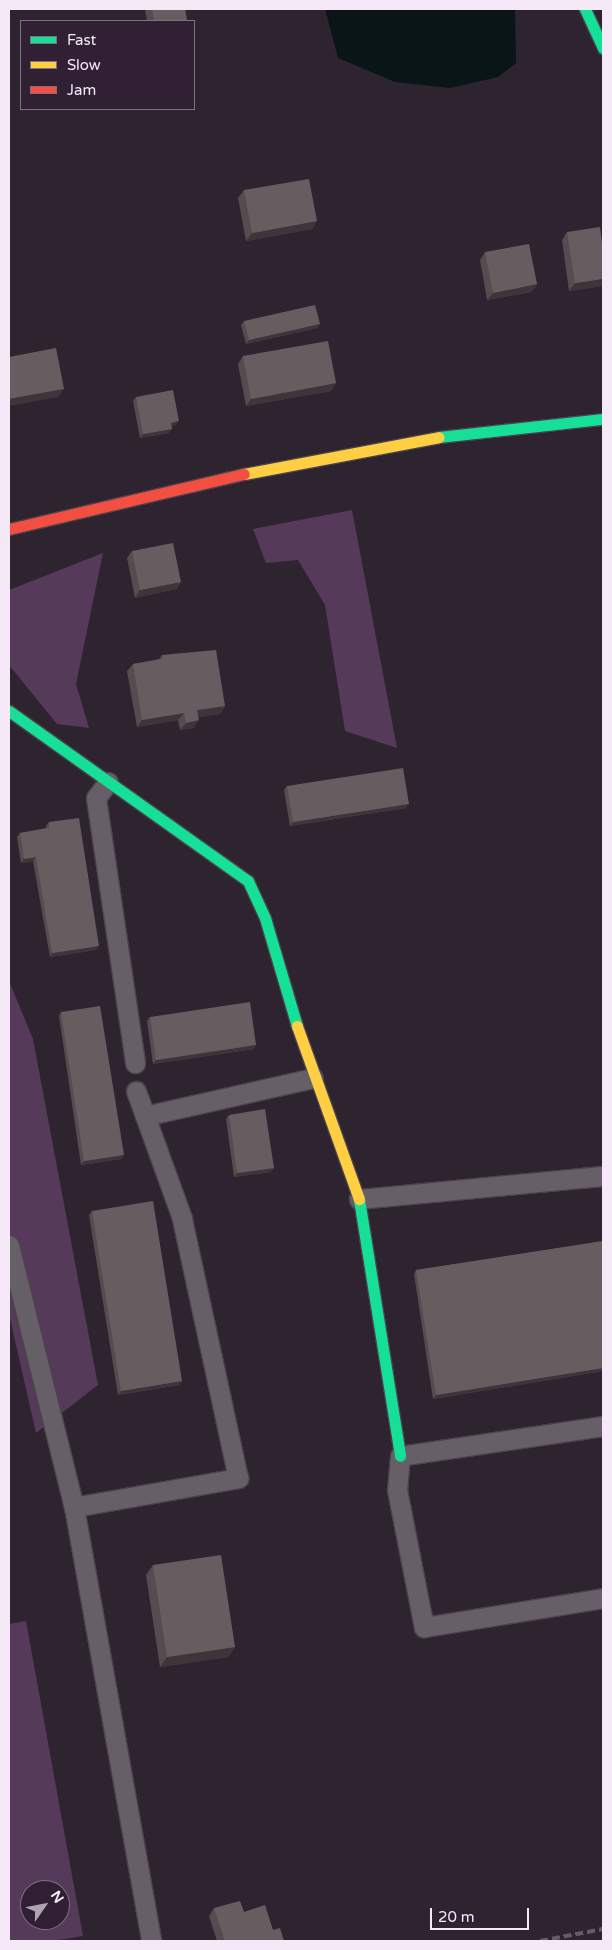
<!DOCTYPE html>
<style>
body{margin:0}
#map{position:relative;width:612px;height:1950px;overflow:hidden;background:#2e242f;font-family:"Varela Round",sans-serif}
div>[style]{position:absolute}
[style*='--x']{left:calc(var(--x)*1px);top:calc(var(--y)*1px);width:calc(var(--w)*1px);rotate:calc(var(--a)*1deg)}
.green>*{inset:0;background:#553a59}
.water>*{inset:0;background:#0a1517}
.roads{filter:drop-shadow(1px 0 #4b424c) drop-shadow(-1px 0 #4b424c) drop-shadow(0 1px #4b424c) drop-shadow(0 -1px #4b424c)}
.lane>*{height:19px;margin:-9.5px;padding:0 9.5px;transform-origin:9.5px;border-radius:9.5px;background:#665f68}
.fast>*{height:11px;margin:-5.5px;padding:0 5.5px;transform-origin:5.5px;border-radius:5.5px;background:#16e098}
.slow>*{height:11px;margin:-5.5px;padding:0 5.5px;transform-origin:5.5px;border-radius:5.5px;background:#ffcf43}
.jam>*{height:11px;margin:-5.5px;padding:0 5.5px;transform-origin:5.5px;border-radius:5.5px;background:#f24e42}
.rail>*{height:4px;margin-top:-2px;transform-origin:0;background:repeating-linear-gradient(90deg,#645b65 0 8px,transparent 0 12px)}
.wall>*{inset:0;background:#554c4f}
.shaded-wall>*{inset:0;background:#3e353a}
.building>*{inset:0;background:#665d61}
span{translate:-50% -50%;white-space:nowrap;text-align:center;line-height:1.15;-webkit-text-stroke:4px #311f34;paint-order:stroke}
.frame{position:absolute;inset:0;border:10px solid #f5e9f7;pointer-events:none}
.legend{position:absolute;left:20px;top:20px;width:175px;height:90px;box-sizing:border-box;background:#311f34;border:1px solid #7f7082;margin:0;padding:6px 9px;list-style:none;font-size:15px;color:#f5e9f7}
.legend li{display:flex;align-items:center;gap:10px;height:25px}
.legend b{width:25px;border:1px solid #7f7082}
.north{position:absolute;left:20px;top:1880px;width:50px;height:50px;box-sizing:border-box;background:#311f34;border:1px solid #7f7082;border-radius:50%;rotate:57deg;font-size:14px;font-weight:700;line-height:20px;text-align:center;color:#f5e9f7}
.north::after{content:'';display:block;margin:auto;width:18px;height:22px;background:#afa4b1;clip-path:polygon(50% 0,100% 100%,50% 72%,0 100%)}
.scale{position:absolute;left:430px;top:1908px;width:99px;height:22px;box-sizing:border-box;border:2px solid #f5e9f7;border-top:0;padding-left:6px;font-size:15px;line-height:18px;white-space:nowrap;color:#f5e9f7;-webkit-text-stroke:4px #311f34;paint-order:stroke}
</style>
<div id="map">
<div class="green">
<div style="clip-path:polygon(352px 510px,397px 748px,345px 731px,325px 605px,298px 560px,266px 563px,253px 529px)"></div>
<div style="clip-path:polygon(103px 553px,76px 684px,89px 728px,57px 724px,9px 665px,9px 590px)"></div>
<div style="clip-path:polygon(9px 981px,33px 1039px,98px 1385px,36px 1433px,9px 1314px)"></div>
<div style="clip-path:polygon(evenodd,26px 1621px,83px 1936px,53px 1941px,9px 1941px,9px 1624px,26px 1621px,30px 1890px,60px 1890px,60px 1920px,30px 1920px,30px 1890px)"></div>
</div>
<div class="water">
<div style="clip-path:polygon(325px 9px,515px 9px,516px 63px,498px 77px,450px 88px,395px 82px,338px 58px)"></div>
</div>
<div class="roads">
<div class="lane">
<div style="--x:108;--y:782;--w:20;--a:127"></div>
<div style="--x:96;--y:798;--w:268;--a:81.6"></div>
<div style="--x:145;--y:1116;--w:172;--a:-12.7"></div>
<div style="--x:359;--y:1199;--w:245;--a:-5.4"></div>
<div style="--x:9;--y:1245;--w:270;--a:76.1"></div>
<div style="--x:74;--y:1507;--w:441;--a:79.9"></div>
<div style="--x:603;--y:1426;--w:205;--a:171.6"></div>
<div style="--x:400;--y:1456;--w:34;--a:95"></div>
<div style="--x:397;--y:1490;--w:140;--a:78.9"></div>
<div style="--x:424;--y:1627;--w:181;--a:-9.2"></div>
<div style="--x:74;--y:1507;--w:167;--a:-10"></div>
<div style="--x:238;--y:1478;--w:266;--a:-102.2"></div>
<div style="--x:182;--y:1218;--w:135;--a:-109.9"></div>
</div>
<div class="fast">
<div style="--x:585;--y:9;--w:43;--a:65.2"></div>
<div style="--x:439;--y:437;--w:165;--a:-6.3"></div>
<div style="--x:9;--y:711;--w:293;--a:35.4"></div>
<div style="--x:248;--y:881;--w:41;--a:65.3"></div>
<div style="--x:265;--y:918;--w:113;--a:73.5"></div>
<div style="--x:359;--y:1199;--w:260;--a:80.9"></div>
</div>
<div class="slow">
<div style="--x:244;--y:474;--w:198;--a:-10.7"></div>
<div style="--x:297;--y:1026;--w:184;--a:70.3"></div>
</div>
<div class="jam">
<div style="--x:9;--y:529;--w:241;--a:-13.2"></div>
</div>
</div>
<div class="rail">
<div style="--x:540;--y:1941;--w:64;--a:-10.8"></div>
</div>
<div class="wall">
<div style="clip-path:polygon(145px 9px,185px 9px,187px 21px,147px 21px)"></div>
<div style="clip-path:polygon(244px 190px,317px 221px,312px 229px,246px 241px,238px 198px)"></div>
<div style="clip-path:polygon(567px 232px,602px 286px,569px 291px,562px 240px)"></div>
<div style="clip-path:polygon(485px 252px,537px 284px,531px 292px,487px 300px,480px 260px)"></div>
<div style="clip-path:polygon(244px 321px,317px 328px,246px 344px,241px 325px)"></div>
<div style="clip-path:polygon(243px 356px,336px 383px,331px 391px,246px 406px,238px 364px)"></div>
<div style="clip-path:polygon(136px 397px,176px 425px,172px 426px,169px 433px,140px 438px,133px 401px)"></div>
<div style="clip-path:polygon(132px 551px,181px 582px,176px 589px,135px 598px,127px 558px)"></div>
<div style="clip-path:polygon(162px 655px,225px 706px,220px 714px,198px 717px,194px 728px,180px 730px,178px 720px,137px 727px,127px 671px,133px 664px,159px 659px)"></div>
<div style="clip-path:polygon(287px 786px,406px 808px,290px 826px,284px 790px)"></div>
<div style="clip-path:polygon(49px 822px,96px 950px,50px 957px,33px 861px,21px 863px,17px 837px,20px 833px,46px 828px,46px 826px)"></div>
<div style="clip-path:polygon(61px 1012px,121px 1159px,81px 1165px,59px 1016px)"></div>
<div style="clip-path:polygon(150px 1017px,254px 1049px,153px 1064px,147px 1021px)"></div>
<div style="clip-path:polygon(229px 1115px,274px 1168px,271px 1172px,234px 1177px,226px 1119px)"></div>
<div style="clip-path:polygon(92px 1211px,182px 1381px,179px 1385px,118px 1395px,89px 1215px)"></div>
<div style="clip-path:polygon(603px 1241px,603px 1371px,433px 1399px,414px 1274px,416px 1270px)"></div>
<div style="clip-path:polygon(153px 1565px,235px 1647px,228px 1657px,160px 1667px,146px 1575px)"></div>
<div style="clip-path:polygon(214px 1908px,244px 1912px,273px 1930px,284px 1941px,217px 1941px,209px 1916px)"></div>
</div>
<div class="shaded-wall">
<div style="clip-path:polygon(317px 221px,312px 229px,246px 241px,252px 233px)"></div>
<div style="clip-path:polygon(603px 279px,603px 284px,602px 286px,569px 291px,575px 283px)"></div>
<div style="clip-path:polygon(537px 284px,531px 292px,487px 300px,493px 293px)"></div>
<div style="clip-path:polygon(320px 324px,317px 328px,246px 344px,249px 340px)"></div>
<div style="clip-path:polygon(336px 383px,331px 391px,246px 406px,251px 399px)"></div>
<div style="clip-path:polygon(64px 389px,58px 397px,9px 406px,9px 399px)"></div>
<div style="clip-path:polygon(179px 421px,176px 425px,168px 427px,171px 423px)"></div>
<div style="clip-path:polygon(172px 429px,169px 433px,140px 438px,143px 434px)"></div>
<div style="clip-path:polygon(181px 582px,176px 589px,135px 598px,140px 590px)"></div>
<div style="clip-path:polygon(225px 706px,220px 714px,192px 718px,197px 710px)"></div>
<div style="clip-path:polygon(184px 713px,178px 720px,137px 727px,142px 720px)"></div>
<div style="clip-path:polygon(199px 720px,194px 728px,180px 730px,186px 723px)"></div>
<div style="clip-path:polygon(409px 804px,406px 808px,290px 826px,293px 822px)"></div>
<div style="clip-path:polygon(36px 857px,33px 861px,21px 863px,24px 859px)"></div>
<div style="clip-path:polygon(99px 946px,96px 950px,50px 957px,52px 953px)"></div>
<div style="clip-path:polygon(256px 1045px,254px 1049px,153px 1064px,156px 1060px)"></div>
<div style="clip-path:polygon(124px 1155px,121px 1159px,81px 1165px,84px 1161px)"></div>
<div style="clip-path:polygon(274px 1168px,271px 1172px,234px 1177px,237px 1173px)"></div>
<div style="clip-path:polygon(603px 1368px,603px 1371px,433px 1399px,436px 1395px)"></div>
<div style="clip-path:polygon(182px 1381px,179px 1385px,118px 1395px,121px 1391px)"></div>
<div style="clip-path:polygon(235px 1647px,228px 1657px,160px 1667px,167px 1657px)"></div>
</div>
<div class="building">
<div style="clip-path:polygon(152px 9px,185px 9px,187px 21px,154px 21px)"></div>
<div style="clip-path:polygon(309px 179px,317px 221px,252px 233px,244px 190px)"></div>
<div style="clip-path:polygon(600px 227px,602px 243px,603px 243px,603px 279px,575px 283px,567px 232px)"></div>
<div style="clip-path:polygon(529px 244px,537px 284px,493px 293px,485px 252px)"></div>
<div style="clip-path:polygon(315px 305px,320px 324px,249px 340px,244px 321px)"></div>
<div style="clip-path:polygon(328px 341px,336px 383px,251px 399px,243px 356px)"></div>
<div style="clip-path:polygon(56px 348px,64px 389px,9px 399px,9px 357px)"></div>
<div style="clip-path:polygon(173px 390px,179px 421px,171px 423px,172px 429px,143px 434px,136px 397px)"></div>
<div style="clip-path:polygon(173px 543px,181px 582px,140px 590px,132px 551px)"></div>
<div style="clip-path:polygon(216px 650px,225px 706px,197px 710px,199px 720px,186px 723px,184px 713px,142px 720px,133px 664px,163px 659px,162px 655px)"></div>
<div style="clip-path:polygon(403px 768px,409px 804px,293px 822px,287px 786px)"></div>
<div style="clip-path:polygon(79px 818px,99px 946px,52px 953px,36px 857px,24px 859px,20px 833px,49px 828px,49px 822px)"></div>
<div style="clip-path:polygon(250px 1002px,256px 1045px,156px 1060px,150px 1017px)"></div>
<div style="clip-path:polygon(100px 1006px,124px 1155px,84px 1161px,61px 1012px)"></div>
<div style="clip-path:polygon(265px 1109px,274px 1168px,237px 1173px,229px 1115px)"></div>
<div style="clip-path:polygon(153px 1201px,182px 1381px,121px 1391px,92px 1211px)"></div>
<div style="clip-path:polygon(603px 1241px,603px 1368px,436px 1395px,416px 1270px)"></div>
<div style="clip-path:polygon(221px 1555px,235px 1647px,167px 1657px,153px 1565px)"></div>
<div style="clip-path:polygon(240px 1901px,244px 1912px,265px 1905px,273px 1930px,280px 1928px,284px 1941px,225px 1941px,214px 1908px)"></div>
</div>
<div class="frame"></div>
<ul class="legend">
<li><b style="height:6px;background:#16e098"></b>Fast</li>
<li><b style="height:6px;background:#ffcf43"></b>Slow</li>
<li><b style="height:6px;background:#f24e42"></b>Jam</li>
</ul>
<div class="north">N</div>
<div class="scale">20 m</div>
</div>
